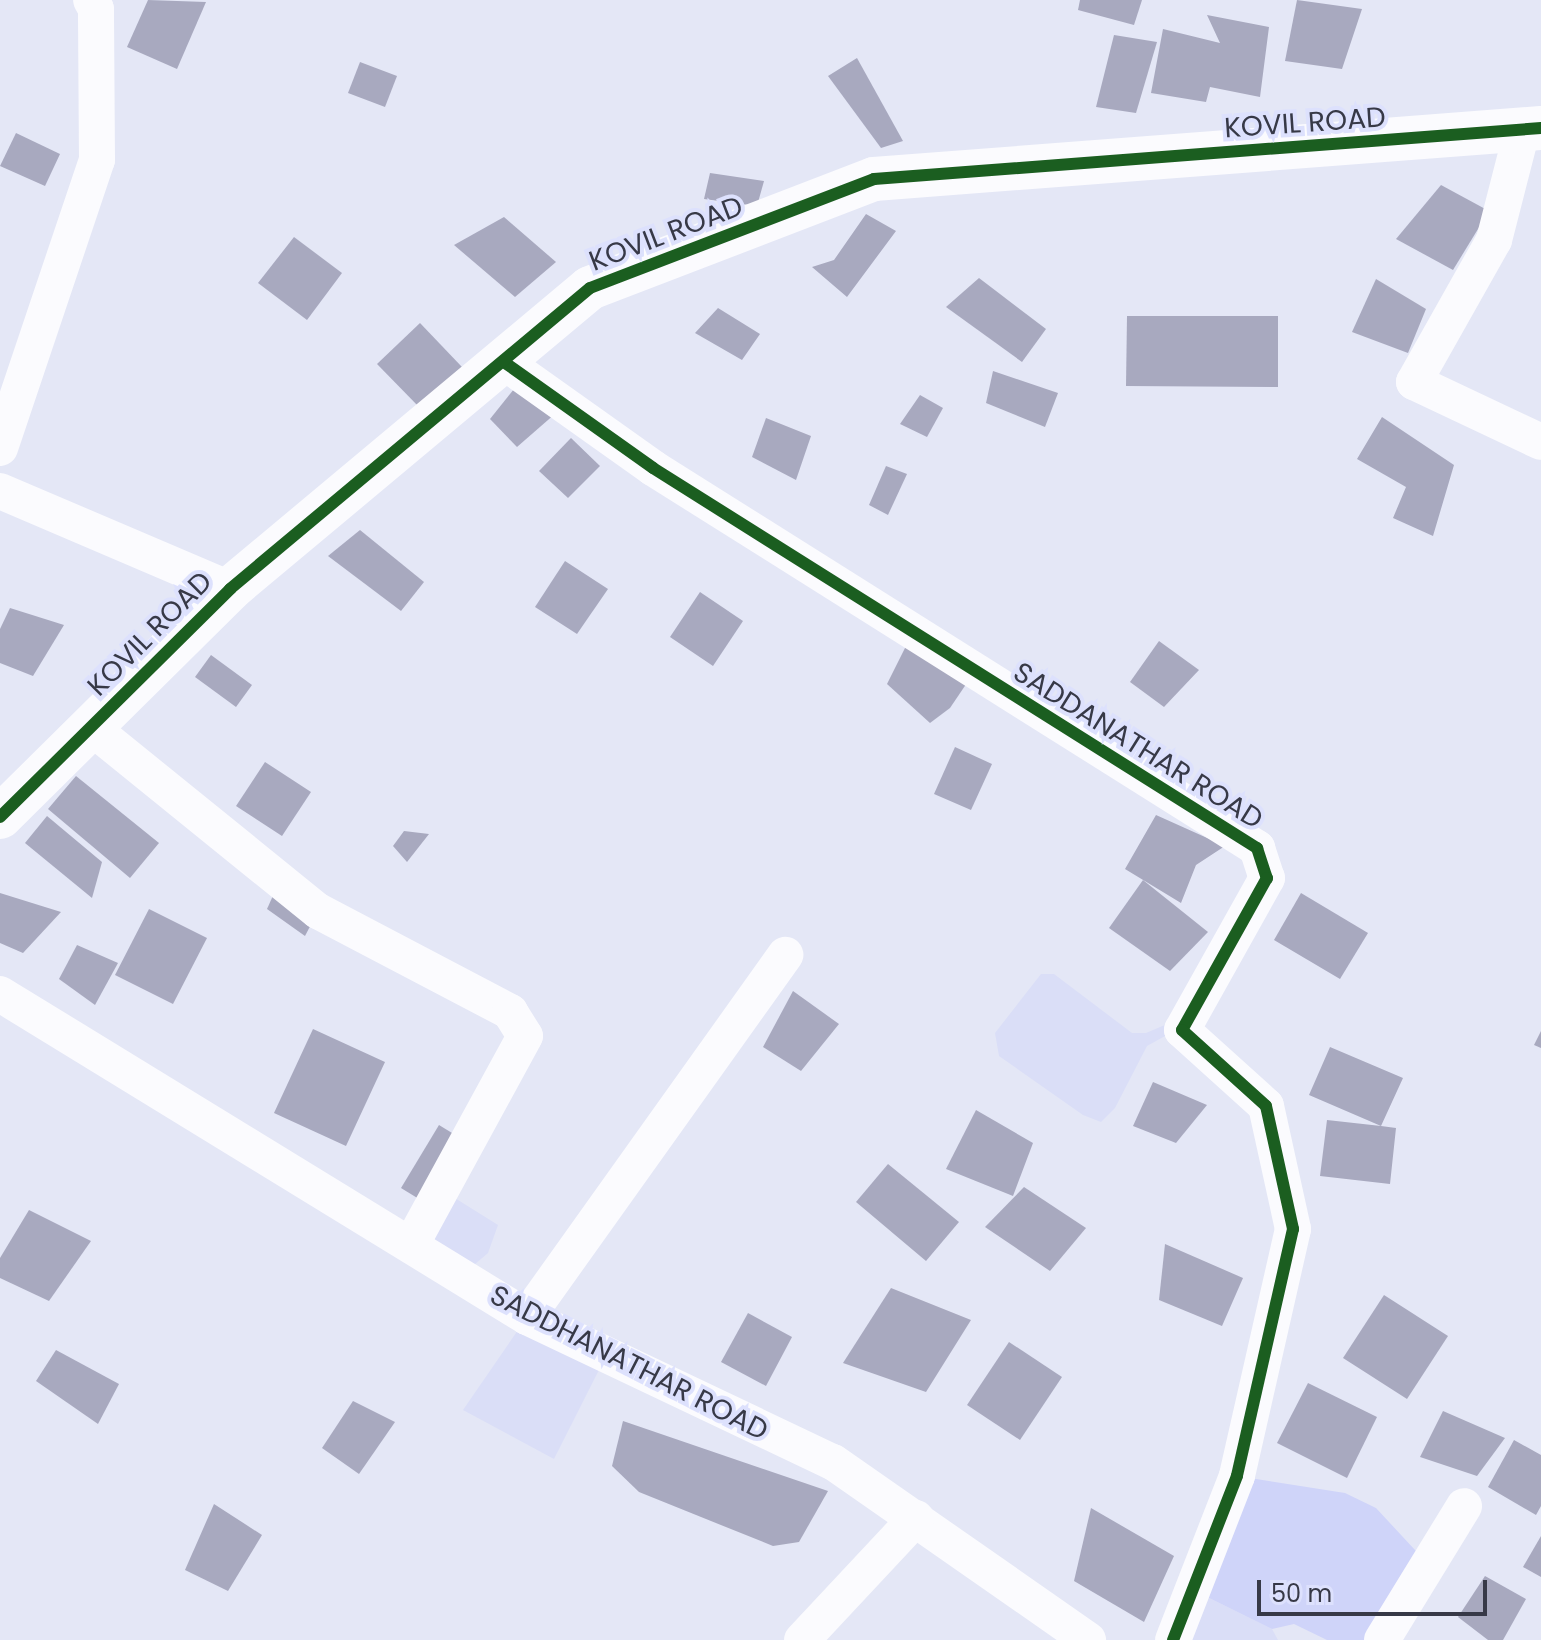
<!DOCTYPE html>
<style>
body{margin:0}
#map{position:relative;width:1541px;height:1640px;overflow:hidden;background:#e4e7f6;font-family:Poppins,sans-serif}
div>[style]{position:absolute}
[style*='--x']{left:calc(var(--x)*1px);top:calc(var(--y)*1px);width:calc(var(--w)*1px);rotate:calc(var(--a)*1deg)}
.built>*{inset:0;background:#dadef7}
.green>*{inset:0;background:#cfd4f9}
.building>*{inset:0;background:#a8a9bf}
.minor>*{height:36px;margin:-18px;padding:0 18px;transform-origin:18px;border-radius:18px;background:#fbfbfe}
.tertiary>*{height:44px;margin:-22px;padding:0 22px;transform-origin:22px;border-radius:22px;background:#fbfbfe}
.cycleway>*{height:12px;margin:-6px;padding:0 6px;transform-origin:6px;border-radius:6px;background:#1b5e20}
span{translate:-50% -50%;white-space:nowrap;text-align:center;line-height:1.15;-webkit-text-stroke:8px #dde1fd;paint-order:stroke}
.street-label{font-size:28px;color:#373947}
.scale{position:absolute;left:1257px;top:1580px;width:230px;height:36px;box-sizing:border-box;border:4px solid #373947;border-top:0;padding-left:10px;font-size:24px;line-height:28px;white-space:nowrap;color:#373947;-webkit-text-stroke:6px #dde1fd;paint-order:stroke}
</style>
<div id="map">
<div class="built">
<div style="clip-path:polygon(1041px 974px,1054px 974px,1132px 1033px,1146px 1033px,1186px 1016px,1183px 1026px,1147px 1046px,1115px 1108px,1101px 1122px,1083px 1115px,999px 1056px,995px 1033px)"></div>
<div style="clip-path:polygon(442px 1190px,498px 1225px,488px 1253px,461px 1276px,411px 1245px)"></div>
<div style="clip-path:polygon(527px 1317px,606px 1356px,554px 1459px,463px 1410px)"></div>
<div style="clip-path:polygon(1193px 1590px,1272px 1629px,1278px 1640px,1173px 1640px)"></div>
</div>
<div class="green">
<div style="clip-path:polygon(1237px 1476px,1345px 1493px,1376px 1508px,1428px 1564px,1382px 1640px,1327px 1640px,1294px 1624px,1272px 1629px,1193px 1590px)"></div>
</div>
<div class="building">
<div style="clip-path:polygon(148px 0,206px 2px,177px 69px,127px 47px)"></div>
<div style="clip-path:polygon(1080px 0,1142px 0,1134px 25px,1078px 10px)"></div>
<div style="clip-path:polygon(1297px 0,1362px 9px,1342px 69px,1285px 61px)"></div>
<div style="clip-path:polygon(1207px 15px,1269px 27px,1260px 97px,1210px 87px,1206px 102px,1151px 93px,1163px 29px,1220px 43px)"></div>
<div style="clip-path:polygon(1114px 35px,1157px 42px,1136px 113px,1096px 107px)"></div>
<div style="clip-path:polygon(857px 58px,903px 141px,881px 148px,828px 76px)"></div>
<div style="clip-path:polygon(360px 62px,397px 76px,385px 107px,348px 93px)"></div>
<div style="clip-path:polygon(16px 133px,60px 154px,45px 186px,0 166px)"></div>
<div style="clip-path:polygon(710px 173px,764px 181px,757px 206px,704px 199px)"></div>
<div style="clip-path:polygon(1441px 185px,1489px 211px,1453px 270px,1396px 239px)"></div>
<div style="clip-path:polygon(866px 214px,896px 231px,847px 297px,812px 267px,834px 260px)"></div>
<div style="clip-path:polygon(504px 217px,556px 262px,515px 297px,454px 245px)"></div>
<div style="clip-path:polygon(294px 237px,342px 273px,307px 320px,258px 283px)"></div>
<div style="clip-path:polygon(979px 278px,1046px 329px,1022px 362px,946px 307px)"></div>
<div style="clip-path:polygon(1376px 279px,1426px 309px,1408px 353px,1352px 332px)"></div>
<div style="clip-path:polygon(718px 308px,760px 334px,742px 360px,695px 333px)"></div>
<div style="clip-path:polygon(1127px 316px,1278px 316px,1278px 387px,1126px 386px)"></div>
<div style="clip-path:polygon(420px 323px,462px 367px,419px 407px,377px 364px)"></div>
<div style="clip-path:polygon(993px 371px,1058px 393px,1045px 427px,986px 403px)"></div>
<div style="clip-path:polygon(514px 389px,556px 413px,517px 447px,490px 419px)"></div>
<div style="clip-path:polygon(920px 395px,943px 408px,927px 437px,900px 424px)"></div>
<div style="clip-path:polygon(1382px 417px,1454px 465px,1433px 536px,1393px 518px,1406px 487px,1357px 459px)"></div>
<div style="clip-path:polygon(766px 418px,811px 436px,796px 480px,752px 457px)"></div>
<div style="clip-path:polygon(571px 438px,600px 466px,568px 498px,539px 471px)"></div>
<div style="clip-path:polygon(886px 466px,907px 474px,888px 515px,869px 505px)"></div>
<div style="clip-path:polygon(360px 530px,424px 582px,401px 611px,328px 556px)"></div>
<div style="clip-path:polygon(565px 561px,608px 589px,577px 634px,535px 607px)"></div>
<div style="clip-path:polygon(700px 592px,743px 621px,713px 666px,670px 637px)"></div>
<div style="clip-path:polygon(10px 608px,64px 625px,33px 676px,0 663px,0 629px)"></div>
<div style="clip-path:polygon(913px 632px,975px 671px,950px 708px,930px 723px,887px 684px)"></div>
<div style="clip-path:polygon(1159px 641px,1199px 670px,1164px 707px,1130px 682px)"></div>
<div style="clip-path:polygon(211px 655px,252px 685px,236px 707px,195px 677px)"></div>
<div style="clip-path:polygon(955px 747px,992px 764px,971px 810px,934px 794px)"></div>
<div style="clip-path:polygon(265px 762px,311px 792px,282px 836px,236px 806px)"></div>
<div style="clip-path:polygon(76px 776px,159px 843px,130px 878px,48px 809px)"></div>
<div style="clip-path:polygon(1156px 815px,1225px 846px,1196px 865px,1181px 903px,1125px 869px)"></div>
<div style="clip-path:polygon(47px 816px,102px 862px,92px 898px,25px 843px)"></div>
<div style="clip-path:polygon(404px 831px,429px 834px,407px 862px,393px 846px)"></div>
<div style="clip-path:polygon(280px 880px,318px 911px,305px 936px,267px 909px)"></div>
<div style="clip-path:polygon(1143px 880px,1208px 932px,1170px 971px,1109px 928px)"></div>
<div style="clip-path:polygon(0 893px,61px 912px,23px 953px,0 943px)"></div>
<div style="clip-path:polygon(1301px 893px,1368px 933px,1340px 979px,1274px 940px)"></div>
<div style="clip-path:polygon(149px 909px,207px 938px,173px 1004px,115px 975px)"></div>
<div style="clip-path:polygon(77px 945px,118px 963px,95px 1005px,59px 979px)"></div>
<div style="clip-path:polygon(793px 991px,839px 1024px,801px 1071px,763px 1047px)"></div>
<div style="clip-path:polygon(313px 1029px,385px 1062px,346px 1146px,274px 1113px)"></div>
<div style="clip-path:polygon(1541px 1031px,1541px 1048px,1534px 1045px)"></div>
<div style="clip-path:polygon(1330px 1047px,1403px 1078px,1381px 1126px,1396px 1128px,1390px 1184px,1320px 1176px,1327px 1120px,1381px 1126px,1309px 1095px)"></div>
<div style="clip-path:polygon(1153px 1082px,1207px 1105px,1176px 1143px,1133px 1126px)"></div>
<div style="clip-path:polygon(976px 1110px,1033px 1143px,1013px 1196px,946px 1169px)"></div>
<div style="clip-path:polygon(439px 1125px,470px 1144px,432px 1207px,401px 1188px)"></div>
<div style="clip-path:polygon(888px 1164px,959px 1222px,926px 1261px,856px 1202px)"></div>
<div style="clip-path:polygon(1024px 1187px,1086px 1228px,1050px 1271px,985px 1227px)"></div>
<div style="clip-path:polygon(29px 1210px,91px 1241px,49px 1301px,0 1278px,0 1258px)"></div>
<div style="clip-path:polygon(1165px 1244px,1243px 1278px,1222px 1326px,1159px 1300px)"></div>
<div style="clip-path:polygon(891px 1288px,971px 1320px,926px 1392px,843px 1363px)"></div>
<div style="clip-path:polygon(1384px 1295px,1448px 1336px,1407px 1399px,1343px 1358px)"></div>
<div style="clip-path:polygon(748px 1313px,792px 1337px,766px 1386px,721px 1362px)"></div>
<div style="clip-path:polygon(1009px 1342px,1062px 1377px,1020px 1440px,967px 1405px)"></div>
<div style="clip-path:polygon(56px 1350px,119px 1384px,98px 1424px,36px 1381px)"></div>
<div style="clip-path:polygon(1308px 1383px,1377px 1417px,1347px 1478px,1277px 1443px)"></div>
<div style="clip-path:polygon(353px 1401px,395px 1422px,359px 1474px,322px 1448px)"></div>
<div style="clip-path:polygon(1443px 1411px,1505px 1438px,1477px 1476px,1420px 1457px)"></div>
<div style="clip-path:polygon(623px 1421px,828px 1491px,799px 1542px,773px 1546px,639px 1492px,612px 1466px)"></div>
<div style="clip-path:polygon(1514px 1440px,1541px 1455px,1541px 1506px,1536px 1515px,1488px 1487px)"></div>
<div style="clip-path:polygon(214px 1504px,262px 1535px,228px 1591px,185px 1570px)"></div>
<div style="clip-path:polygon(1091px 1508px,1174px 1556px,1144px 1622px,1074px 1581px)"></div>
<div style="clip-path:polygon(1541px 1536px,1541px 1577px,1523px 1567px)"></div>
<div style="clip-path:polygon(1485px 1576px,1526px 1599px,1503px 1640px,1488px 1640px,1458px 1617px)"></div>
</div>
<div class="minor">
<div style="--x:1522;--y:131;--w:113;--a:104.4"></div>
<div style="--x:1494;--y:240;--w:163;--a:119.4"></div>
<div style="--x:1414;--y:382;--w:140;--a:25.3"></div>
<div style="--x:504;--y:362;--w:183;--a:35.4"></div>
<div style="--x:653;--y:468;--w:714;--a:32.18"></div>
<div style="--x:1257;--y:848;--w:32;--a:72"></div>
<div style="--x:1267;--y:878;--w:174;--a:119.2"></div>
<div style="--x:1182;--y:1030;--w:113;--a:42.1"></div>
<div style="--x:1266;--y:1106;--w:126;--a:77.6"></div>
<div style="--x:1293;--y:1229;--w:253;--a:102.8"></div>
<div style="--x:1237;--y:1476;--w:176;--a:111.3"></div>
<div style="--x:0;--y:448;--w:304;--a:-71.4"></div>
<div style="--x:97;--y:160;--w:151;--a:-90.4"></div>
<div style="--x:96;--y:9;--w:10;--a:-119"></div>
<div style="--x:0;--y:491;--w:250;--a:23.1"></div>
<div style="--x:230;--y:589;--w:25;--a:135"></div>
<div style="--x:93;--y:729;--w:289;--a:39"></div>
<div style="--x:318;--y:911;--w:217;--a:27.7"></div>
<div style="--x:510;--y:1012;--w:28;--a:58"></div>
<div style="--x:525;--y:1036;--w:238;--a:118.6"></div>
<div style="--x:0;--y:994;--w:618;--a:31.5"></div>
<div style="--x:527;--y:1317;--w:339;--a:25.4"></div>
<div style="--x:833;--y:1462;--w:311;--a:34.9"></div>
<div style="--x:527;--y:1317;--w:445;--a:-54.5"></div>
<div style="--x:802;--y:1640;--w:167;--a:-46.9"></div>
<div style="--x:1382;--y:1640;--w:157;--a:-58.5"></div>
</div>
<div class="tertiary">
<div style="--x:0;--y:817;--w:324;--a:-44.7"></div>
<div style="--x:230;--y:589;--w:469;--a:-39.9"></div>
<div style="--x:590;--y:288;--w:304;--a:-21"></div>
<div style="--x:874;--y:179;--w:669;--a:-4.37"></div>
</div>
<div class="cycleway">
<div style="--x:504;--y:362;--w:183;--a:35.4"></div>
<div style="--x:653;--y:468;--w:714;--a:32.18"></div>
<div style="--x:1257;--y:848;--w:32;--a:72"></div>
<div style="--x:1267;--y:878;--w:174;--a:119.2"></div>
<div style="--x:1182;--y:1030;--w:113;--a:42.1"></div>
<div style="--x:1266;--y:1106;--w:126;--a:77.6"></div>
<div style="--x:1293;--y:1229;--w:253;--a:102.8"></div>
<div style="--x:1237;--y:1476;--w:176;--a:111.3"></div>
<div style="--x:0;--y:817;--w:324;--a:-44.7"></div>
<div style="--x:230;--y:589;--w:469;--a:-39.9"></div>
<div style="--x:590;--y:288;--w:304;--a:-21"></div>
<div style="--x:874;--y:179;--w:669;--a:-4.37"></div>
</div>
<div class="street-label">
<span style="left:1305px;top:123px;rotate:-4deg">KOVIL ROAD</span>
<span style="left:666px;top:234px;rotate:-21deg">KOVIL ROAD</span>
<span style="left:150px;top:634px;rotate:-45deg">KOVIL ROAD</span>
<span style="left:1138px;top:746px;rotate:32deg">SADDANATHAR ROAD</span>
<span style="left:629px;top:1363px;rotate:27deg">SADDHANATHAR ROAD</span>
</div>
<div class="scale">50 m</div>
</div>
